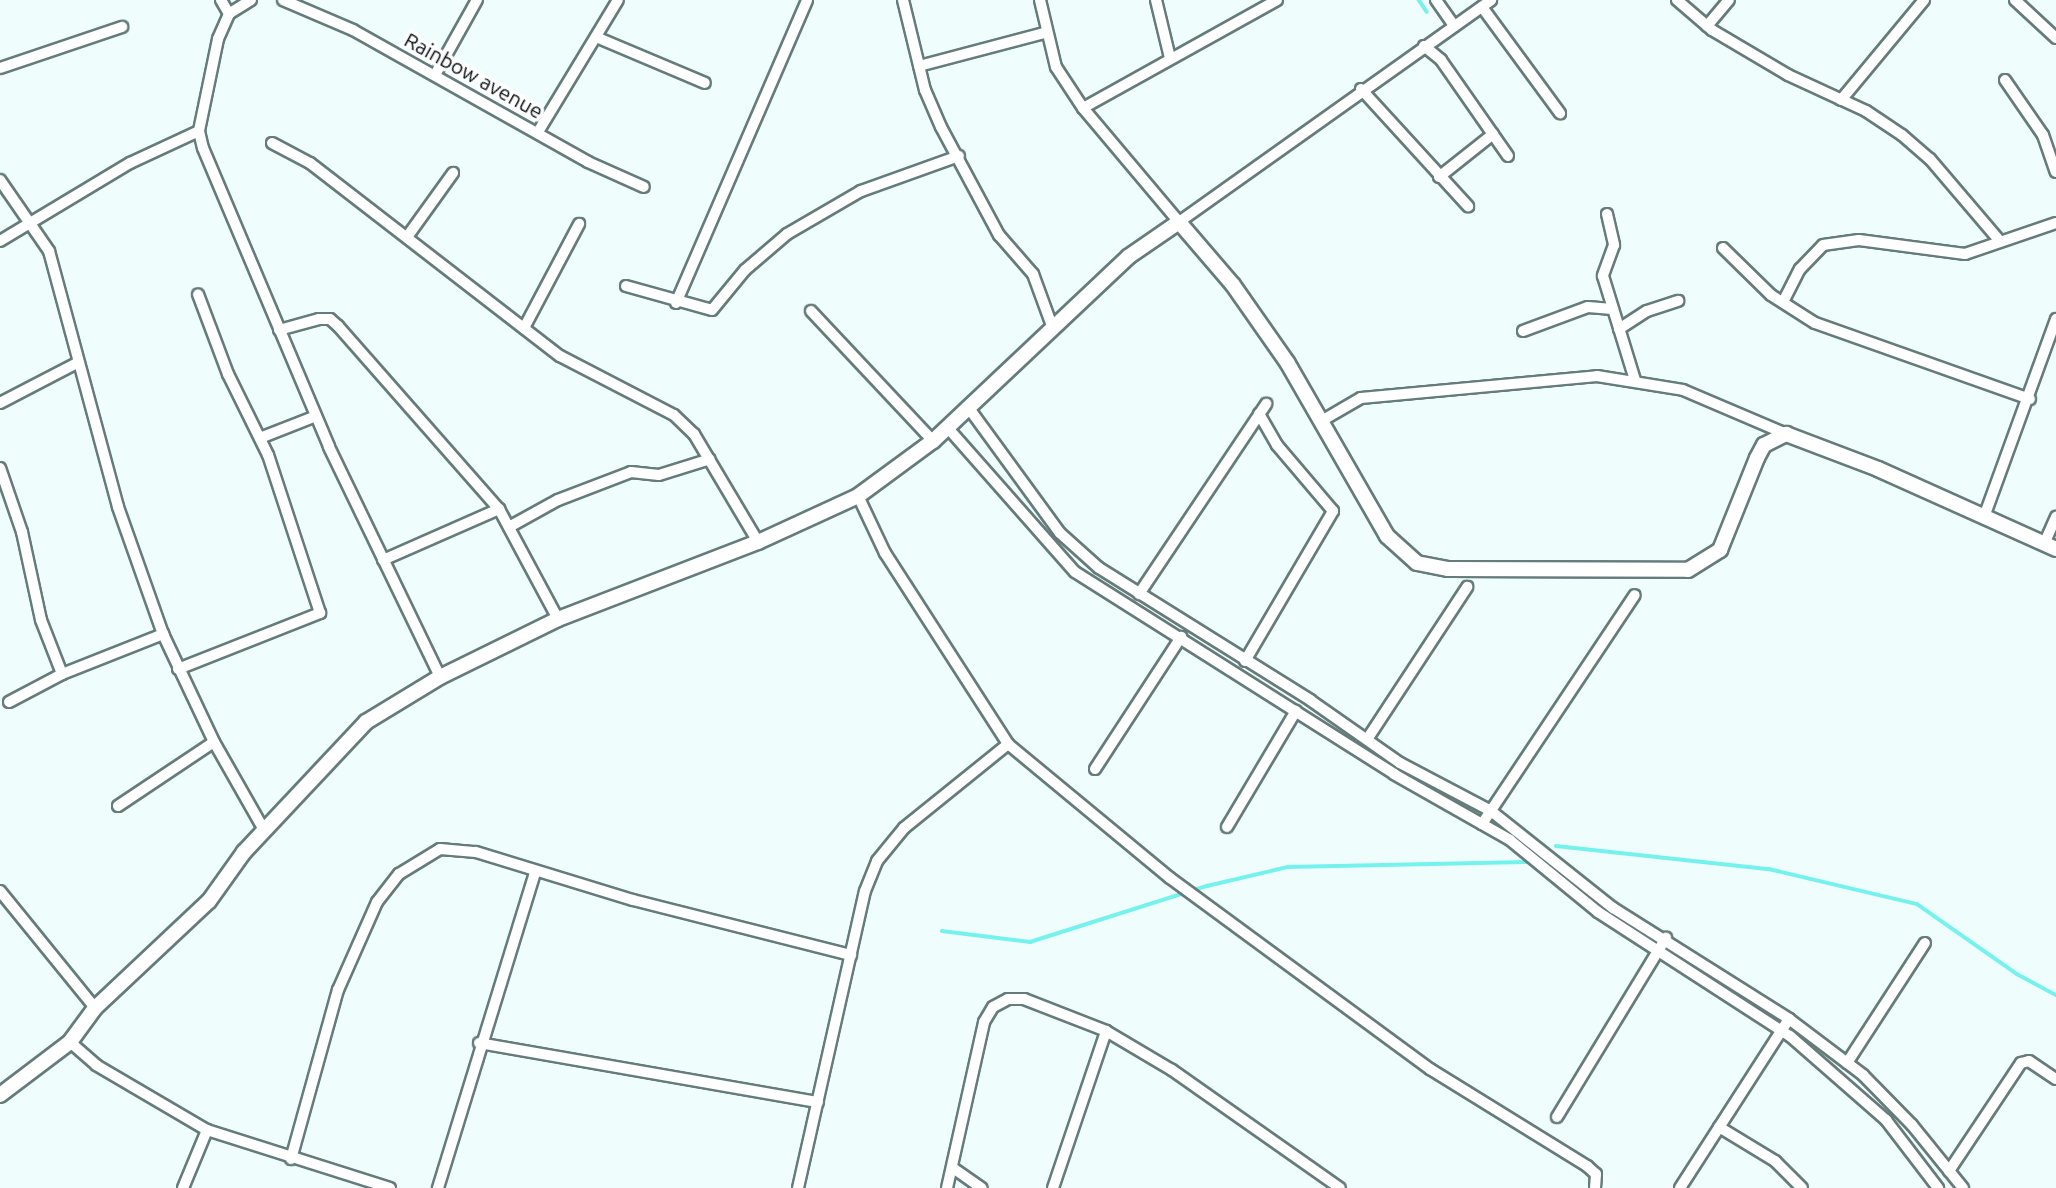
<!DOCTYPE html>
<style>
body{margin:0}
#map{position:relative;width:2056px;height:1188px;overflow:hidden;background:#effefd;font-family:Ubuntu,sans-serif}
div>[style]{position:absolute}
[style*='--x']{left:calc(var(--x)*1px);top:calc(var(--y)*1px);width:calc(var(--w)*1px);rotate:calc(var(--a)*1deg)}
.stream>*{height:3.5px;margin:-1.75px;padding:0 1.75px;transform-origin:1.75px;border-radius:1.75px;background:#75f2ed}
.roads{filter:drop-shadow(2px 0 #657c7b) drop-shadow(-2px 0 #657c7b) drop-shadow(0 2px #657c7b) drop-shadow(0 -2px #657c7b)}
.street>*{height:10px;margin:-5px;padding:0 5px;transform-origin:5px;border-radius:5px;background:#fff}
.secondary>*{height:14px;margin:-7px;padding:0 7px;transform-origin:7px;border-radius:7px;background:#fff}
span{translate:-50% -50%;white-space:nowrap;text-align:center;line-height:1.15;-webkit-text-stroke:7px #fff;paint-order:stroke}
.street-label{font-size:21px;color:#0a1312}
</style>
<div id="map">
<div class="stream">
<div style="--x:1419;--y:0;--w:14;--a:56"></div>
<div style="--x:1556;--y:846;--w:214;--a:6.2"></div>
<div style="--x:1769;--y:869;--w:152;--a:13.3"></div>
<div style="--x:1917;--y:904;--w:122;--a:35"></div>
<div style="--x:2017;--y:974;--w:44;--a:28.3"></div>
<div style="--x:942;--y:931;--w:89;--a:7.1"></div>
<div style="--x:1030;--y:942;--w:186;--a:-17.6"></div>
<div style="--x:1207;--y:886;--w:83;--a:-13.2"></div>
<div style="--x:1288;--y:867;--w:241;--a:-1.2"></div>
</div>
<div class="roads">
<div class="street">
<div style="--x:221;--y:0;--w:16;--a:60"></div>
<div style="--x:251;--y:0;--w:26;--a:148"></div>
<div style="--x:229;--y:14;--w:27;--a:114"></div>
<div style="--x:218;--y:39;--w:94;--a:101.7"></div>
<div style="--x:199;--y:131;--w:17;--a:77"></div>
<div style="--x:203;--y:148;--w:324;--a:67.1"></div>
<div style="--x:329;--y:447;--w:255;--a:64.2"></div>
<div style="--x:283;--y:0;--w:76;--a:23.2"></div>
<div style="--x:353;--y:30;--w:270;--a:29.3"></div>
<div style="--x:588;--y:162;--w:61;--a:24.1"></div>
<div style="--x:903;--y:0;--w:93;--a:76.3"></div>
<div style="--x:925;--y:90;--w:40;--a:66.6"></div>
<div style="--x:941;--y:127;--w:123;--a:61.8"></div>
<div style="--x:999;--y:235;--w:52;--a:48.9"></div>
<div style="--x:1033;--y:274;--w:55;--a:69.9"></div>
<div style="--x:1040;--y:0;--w:69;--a:76.6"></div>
<div style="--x:1056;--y:67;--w:49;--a:56.6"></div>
<div style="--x:1083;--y:108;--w:149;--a:49.9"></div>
<div style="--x:1179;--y:222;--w:383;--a:-35.4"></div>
<div style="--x:1156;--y:0;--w:60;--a:76.4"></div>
<div style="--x:1436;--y:0;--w:32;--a:55"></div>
<div style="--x:1677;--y:0;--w:46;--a:40.6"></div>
<div style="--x:1712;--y:30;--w:88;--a:30.6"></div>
<div style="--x:1788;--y:75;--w:86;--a:24.8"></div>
<div style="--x:1866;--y:111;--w:43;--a:33.7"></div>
<div style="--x:1902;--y:135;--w:37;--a:41"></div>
<div style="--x:1930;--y:159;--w:106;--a:49.6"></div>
<div style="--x:2015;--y:0;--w:56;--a:42.8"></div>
<div style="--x:1482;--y:7;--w:132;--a:53.7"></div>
<div style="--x:1707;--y:26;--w:34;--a:-50"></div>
<div style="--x:596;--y:37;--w:118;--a:22.9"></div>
<div style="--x:1424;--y:46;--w:22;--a:39"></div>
<div style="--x:1441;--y:60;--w:117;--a:55.1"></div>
<div style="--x:919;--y:66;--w:129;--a:-14.8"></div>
<div style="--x:0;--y:68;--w:129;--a:-18.6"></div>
<div style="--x:435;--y:75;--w:86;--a:-60.8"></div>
<div style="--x:2005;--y:80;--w:67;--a:55.4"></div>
<div style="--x:2043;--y:135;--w:39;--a:71"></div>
<div style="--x:1361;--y:89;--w:159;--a:47.6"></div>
<div style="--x:1841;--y:100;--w:130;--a:-50.3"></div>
<div style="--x:1083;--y:108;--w:222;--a:-29.1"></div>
<div style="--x:538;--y:132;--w:154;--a:-58.8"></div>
<div style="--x:272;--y:143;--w:43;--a:27.8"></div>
<div style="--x:310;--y:163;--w:316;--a:37.7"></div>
<div style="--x:560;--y:356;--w:128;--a:27.4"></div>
<div style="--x:674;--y:415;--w:28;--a:44"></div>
<div style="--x:694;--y:434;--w:126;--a:59.3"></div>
<div style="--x:1439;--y:177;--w:69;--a:-38.5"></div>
<div style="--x:0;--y:180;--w:86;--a:55.4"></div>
<div style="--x:49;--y:251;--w:265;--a:74.9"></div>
<div style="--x:118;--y:507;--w:135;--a:70.5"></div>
<div style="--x:163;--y:634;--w:119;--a:64.7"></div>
<div style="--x:214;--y:742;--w:101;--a:60.4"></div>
<div style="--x:1607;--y:214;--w:32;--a:77"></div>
<div style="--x:1614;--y:245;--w:33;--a:110"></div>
<div style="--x:1603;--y:276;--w:109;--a:72.9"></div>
<div style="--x:407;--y:237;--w:79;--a:-54.3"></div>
<div style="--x:0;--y:241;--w:152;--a:-31"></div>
<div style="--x:130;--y:163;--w:76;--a:-24.9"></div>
<div style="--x:1723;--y:248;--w:67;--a:44.4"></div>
<div style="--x:1771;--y:295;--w:52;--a:32.5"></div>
<div style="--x:1815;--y:323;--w:228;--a:19.5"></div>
<div style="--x:626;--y:286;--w:89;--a:15.6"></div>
<div style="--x:712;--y:310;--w:52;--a:-50.5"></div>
<div style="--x:745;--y:270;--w:55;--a:-40.6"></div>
<div style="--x:787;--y:234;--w:86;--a:-30.2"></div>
<div style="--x:861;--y:191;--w:104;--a:-19.7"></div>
<div style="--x:1783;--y:302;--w:37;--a:-63"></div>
<div style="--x:1800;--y:269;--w:33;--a:-46"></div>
<div style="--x:1823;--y:245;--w:36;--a:-8"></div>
<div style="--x:1859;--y:240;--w:107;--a:7.5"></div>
<div style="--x:1965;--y:254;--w:96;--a:-18.8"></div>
<div style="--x:676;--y:303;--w:330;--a:-66.6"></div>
<div style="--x:811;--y:311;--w:178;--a:46.8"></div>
<div style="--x:524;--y:328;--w:118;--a:-62.1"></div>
<div style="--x:1619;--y:329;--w:33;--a:-33"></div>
<div style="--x:1647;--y:311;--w:33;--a:-18"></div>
<div style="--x:279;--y:330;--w:41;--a:-15.4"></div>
<div style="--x:319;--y:319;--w:11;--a:0"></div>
<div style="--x:330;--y:319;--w:11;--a:41"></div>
<div style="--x:338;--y:326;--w:244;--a:48.7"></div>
<div style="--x:499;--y:509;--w:125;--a:61.8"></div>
<div style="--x:1523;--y:331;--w:69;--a:-20.3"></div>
<div style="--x:1588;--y:307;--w:24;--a:5"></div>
<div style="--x:0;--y:403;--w:87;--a:-27.5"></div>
<div style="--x:968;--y:407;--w:156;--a:53.9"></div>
<div style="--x:1060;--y:533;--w:52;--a:41.9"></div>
<div style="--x:1099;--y:568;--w:249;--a:32"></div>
<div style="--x:1310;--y:700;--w:110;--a:35"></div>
<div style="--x:1400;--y:763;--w:103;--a:27.8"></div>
<div style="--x:1491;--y:811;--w:156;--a:38.5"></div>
<div style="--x:1613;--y:908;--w:208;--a:32.2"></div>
<div style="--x:1789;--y:1019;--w:93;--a:37.1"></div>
<div style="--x:1863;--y:1075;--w:70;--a:45.6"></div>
<div style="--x:1912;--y:1125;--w:81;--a:51"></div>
<div style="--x:1323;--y:420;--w:44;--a:-30.1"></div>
<div style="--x:1361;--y:398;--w:237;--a:-5.3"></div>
<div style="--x:1597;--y:376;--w:87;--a:9.2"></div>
<div style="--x:1683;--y:390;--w:112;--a:23.1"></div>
<div style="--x:947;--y:427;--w:193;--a:48.6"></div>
<div style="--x:1075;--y:572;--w:378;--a:32.3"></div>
<div style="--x:1394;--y:774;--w:133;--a:29.6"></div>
<div style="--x:1510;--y:840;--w:114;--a:39.3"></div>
<div style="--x:1598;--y:912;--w:229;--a:32.9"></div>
<div style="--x:1790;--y:1036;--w:128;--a:41.2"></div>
<div style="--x:1886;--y:1120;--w:86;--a:52.6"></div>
<div style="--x:260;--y:438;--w:60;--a:-21.4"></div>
<div style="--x:0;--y:468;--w:68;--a:71"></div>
<div style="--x:22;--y:532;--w:90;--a:77.8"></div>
<div style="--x:41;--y:620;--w:58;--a:68.7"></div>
<div style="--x:858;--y:496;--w:63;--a:64.7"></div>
<div style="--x:885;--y:553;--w:227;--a:57.2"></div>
<div style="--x:1008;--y:744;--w:210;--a:39.6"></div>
<div style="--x:1170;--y:878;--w:323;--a:36.3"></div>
<div style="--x:1430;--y:1069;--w:185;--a:31.7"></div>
<div style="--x:1587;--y:1166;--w:12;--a:42"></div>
<div style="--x:1596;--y:1174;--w:14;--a:94"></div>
<div style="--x:1984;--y:517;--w:211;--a:-70"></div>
<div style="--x:509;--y:527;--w:56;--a:-28.9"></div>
<div style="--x:558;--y:500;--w:78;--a:-21"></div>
<div style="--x:631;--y:472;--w:28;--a:6"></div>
<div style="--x:659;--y:475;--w:53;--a:-17.4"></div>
<div style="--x:2044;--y:544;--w:30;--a:-66"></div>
<div style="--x:383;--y:560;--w:127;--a:-23.7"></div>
<div style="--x:1139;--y:594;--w:229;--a:-56.2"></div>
<div style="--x:1245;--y:661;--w:174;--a:-59.6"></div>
<div style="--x:1333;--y:511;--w:87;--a:-130.3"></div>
<div style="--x:1277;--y:445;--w:36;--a:-120"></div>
<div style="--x:178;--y:669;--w:153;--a:-21.5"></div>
<div style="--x:320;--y:613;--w:166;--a:-108.2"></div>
<div style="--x:268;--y:455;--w:90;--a:-116.3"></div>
<div style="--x:228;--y:374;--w:85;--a:-110.6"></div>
<div style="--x:9;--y:702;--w:60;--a:-27.8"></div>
<div style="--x:62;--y:674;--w:109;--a:-21.6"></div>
<div style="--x:1368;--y:738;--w:181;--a:-56.7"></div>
<div style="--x:1095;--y:769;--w:158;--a:-56.9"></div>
<div style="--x:118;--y:806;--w:115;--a:-33.7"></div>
<div style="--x:1482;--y:824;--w:275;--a:-56.3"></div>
<div style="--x:1227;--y:827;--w:135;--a:-59.3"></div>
<div style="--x:0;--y:891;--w:151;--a:50.9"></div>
<div style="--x:70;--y:1042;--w:35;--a:41"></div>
<div style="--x:96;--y:1065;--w:129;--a:30.4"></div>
<div style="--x:207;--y:1130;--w:192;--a:17.6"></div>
<div style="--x:479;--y:1043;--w:344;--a:9.9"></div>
<div style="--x:1847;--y:1063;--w:143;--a:-57"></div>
<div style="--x:1557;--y:1117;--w:210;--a:-58.7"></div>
<div style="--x:1719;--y:1127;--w:66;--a:31.3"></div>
<div style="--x:1775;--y:1161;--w:38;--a:45"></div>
<div style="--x:291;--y:1159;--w:175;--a:-74.5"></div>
<div style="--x:338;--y:990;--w:96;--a:-66.1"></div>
<div style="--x:377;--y:902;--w:36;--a:-52"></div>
<div style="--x:399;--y:874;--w:48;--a:-31.4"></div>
<div style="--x:440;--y:849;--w:36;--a:5"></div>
<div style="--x:476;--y:852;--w:164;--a:17"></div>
<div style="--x:633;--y:900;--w:225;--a:14.2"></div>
<div style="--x:953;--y:1168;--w:35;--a:35"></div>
<div style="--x:1949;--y:1171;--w:130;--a:-56.3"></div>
<div style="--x:2021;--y:1063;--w:8;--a:-14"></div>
<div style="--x:2029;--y:1061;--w:32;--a:34"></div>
<div style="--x:183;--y:1188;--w:63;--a:-67.5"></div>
<div style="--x:438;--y:1188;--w:330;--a:-72.9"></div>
<div style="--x:798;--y:1188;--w:304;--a:-77.3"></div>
<div style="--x:865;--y:891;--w:32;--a:-68"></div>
<div style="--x:877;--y:861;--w:43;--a:-50.7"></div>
<div style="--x:904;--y:828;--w:134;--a:-38.9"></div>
<div style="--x:947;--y:1188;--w:170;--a:-77.4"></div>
<div style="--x:984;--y:1022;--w:17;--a:-59"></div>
<div style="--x:993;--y:1007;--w:17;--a:-28"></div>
<div style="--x:1008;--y:999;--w:16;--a:0"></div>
<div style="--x:1024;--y:999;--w:88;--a:21.3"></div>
<div style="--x:1106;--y:1031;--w:77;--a:30.6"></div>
<div style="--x:1172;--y:1070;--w:205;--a:35.1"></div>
<div style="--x:1053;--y:1188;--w:166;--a:-71.3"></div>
<div style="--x:1680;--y:1188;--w:201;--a:-57.2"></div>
</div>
<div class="secondary">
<div style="--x:0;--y:1095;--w:88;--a:-37.1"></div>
<div style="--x:70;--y:1042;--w:42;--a:-53.7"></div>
<div style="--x:95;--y:1008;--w:156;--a:-43.2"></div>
<div style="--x:209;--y:901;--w:60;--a:-54.5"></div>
<div style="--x:244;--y:852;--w:178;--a:-46.8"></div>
<div style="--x:366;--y:722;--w:87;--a:-31.3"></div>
<div style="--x:440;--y:677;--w:131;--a:-26.2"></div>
<div style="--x:558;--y:619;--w:214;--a:-21.1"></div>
<div style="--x:758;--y:542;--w:110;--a:-24.7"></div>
<div style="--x:858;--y:496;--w:93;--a:-36.3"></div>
<div style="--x:933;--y:441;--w:268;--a:-43.3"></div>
<div style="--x:1128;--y:257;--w:62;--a:-34.5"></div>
<div style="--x:1179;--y:222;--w:83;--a:49.4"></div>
<div style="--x:1233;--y:285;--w:94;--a:55"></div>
<div style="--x:1287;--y:362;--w:201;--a:60.1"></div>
<div style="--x:1387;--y:536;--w:40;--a:42"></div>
<div style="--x:1417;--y:563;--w:32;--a:11"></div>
<div style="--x:1448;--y:569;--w:240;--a:0.2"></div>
<div style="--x:1688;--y:570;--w:38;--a:-32"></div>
<div style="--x:1720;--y:550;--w:99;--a:-68.1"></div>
<div style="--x:1757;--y:458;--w:15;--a:-62"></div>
<div style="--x:1764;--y:445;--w:25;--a:-27"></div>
<div style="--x:1786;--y:434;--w:98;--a:20.8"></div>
<div style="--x:1878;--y:469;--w:195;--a:24.2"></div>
</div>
</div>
<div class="street-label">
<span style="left:474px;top:75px;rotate:29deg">Rainbow avenue</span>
</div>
</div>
